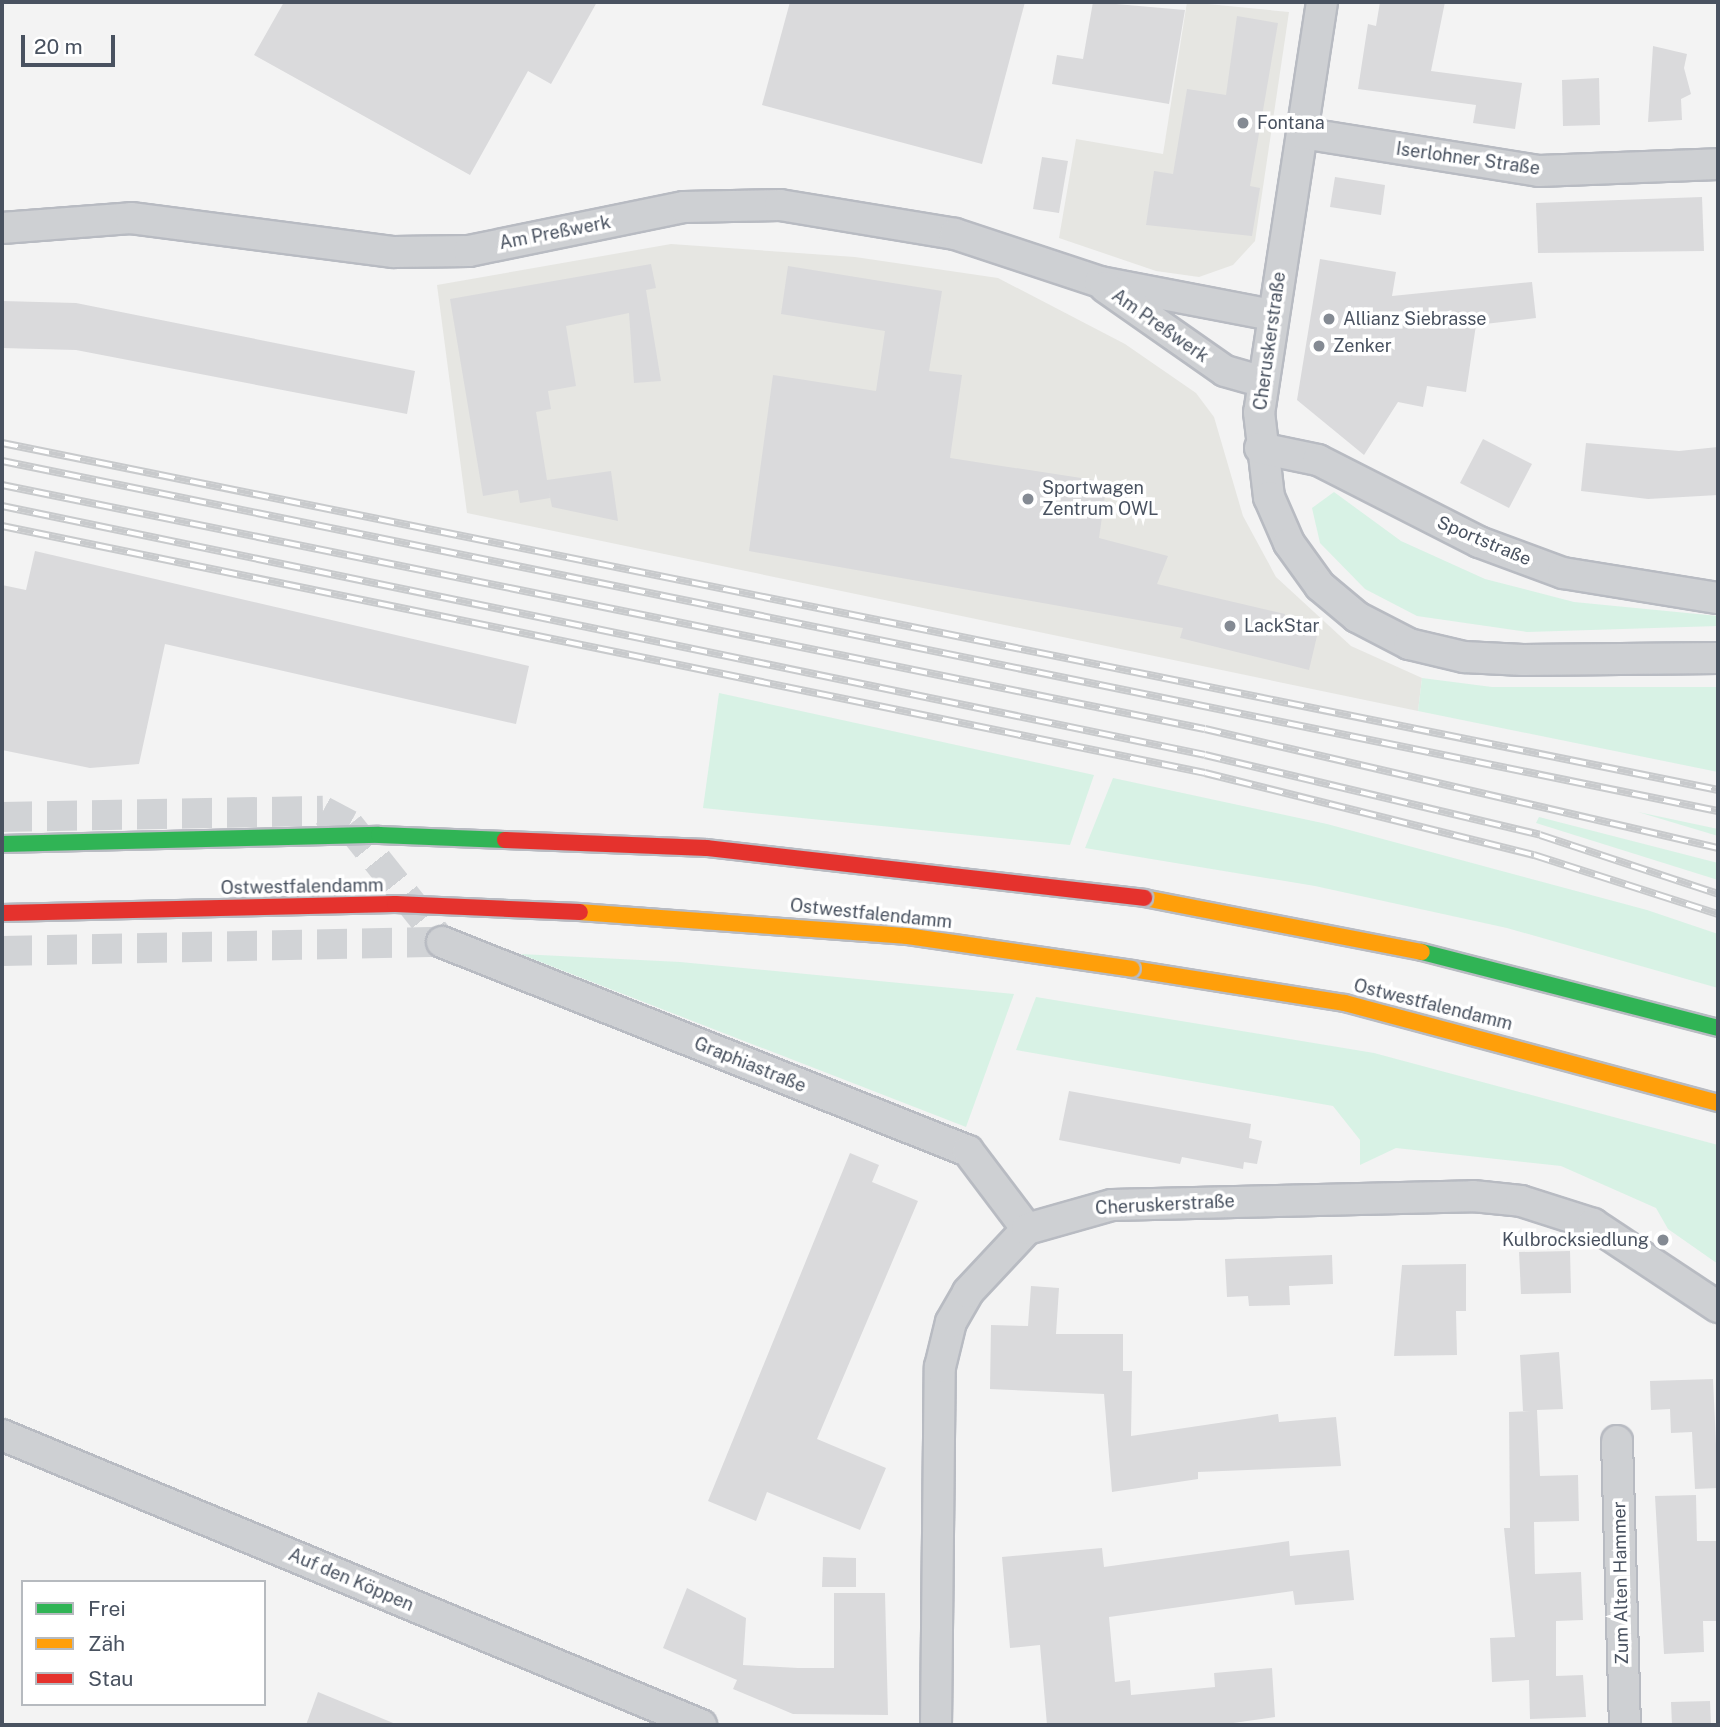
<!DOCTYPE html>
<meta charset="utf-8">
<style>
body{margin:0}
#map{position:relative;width:1720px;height:1727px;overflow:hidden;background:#f3f3f3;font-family:"Public Sans",sans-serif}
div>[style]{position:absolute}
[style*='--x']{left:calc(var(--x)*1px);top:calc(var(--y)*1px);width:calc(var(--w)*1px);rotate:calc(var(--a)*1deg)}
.commercial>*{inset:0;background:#e6e6e2}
.green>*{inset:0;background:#d8f2e5}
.building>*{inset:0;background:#dadadc}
.street-tunnel>*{height:30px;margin-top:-15px;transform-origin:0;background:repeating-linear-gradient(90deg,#d1d3d6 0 30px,transparent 0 45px)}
.roads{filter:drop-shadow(2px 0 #b8bbc2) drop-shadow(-2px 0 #b8bbc2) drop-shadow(0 2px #b8bbc2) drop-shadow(0 -2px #b8bbc2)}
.street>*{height:30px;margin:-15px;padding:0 15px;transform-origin:15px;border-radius:15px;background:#ced0d3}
.fast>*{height:16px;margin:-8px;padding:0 8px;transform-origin:8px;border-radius:8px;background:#30b455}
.slow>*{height:16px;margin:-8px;padding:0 8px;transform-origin:8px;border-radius:8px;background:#ff9f0a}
.rail>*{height:8px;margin-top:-4px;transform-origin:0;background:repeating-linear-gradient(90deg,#fff 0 16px,#c8cacc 0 32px);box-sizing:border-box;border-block:2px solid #c8cacc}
.bridges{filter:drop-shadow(2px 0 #b8bbc2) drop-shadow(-2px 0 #b8bbc2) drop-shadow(0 2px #b8bbc2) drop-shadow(0 -2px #b8bbc2)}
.fast-bridge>*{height:16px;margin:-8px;padding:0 8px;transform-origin:8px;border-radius:8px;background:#30b455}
.slow-bridge>*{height:16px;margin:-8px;padding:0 8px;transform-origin:8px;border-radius:8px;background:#ff9f0a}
.jam-bridge>*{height:16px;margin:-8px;padding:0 8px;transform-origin:8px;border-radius:8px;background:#e5322d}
.dots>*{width:19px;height:19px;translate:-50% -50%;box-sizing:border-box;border:4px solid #fff;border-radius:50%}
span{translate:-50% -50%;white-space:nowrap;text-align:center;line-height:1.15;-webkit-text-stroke:7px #fff;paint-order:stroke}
.poi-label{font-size:18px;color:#495260}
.left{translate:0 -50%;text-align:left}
.right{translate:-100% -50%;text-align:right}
.street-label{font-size:18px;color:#495260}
.frame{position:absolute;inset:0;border:4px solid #495260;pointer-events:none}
.legend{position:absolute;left:21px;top:1580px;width:245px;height:126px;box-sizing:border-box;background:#fff;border:2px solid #b6babf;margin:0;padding:9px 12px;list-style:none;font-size:21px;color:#495260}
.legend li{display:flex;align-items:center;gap:14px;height:35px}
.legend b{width:35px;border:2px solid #b6babf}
.scale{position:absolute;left:21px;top:35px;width:94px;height:32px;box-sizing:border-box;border:4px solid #495260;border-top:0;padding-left:9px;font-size:21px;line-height:24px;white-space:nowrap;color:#495260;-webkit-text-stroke:5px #fff;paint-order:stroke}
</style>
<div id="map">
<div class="commercial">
<div style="clip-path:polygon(1187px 2px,1289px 12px,1255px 241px,1233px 265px,1199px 277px,1156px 271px,1059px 238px,1076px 139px,1163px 154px)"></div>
<div style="clip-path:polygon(671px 244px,855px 257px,998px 278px,1125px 344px,1196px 393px,1214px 417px,1243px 516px,1276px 577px,1351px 646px,1422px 678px,1418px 711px,467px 513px,437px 285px)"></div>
</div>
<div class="green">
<div style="clip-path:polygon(1334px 492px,1401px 541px,1485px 579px,1574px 602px,1718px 616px,1718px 626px,1527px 632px,1417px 616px,1365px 589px,1320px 543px,1312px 508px)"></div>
<div style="clip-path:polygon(1422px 678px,1492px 687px,1718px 687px,1718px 772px,1418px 711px)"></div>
<div style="clip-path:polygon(719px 693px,1094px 775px,1070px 845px,703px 808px)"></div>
<div style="clip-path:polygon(1113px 778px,1327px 824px,1647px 910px,1718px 934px,1718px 988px,1507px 928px,1315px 886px,1085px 848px)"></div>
<div style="clip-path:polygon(1638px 812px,1718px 829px,1718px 836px)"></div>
<div style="clip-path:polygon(1539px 817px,1718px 863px,1718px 880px,1536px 823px)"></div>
<div style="clip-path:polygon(520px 954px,680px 962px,1014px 994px,966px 1127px)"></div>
<div style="clip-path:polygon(1036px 997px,1374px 1053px,1718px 1145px,1718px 1264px,1668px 1229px,1656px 1208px,1561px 1166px,1396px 1148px,1360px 1165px,1360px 1140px,1333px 1106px,1016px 1050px)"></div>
</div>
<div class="building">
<div style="clip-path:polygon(284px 2px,597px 2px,551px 84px,528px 71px,470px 175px,254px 55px)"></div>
<div style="clip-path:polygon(790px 2px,1025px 2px,982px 164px,762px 105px)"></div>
<div style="clip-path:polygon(1093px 2px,1185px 10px,1169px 104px,1052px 84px,1057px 55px,1083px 59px)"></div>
<div style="clip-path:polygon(1380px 2px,1445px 2px,1431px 71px,1522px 83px,1515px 129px,1473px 123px,1476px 105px,1358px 89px,1368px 24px,1376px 26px)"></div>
<div style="clip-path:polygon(1237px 16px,1278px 23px,1250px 186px,1260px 188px,1252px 236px,1146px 225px,1154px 171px,1173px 174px,1187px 89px,1226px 95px)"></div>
<div style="clip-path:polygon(1653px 46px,1687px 54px,1684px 68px,1691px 94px,1681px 99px,1682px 120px,1648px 122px)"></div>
<div style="clip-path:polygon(1599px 78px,1600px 125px,1563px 126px,1562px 80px)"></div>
<div style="clip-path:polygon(1042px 157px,1068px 161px,1059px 213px,1033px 209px)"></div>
<div style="clip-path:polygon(1335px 177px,1385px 185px,1381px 215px,1330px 207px)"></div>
<div style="clip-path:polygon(1702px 197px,1704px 251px,1538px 253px,1536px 203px)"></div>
<div style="clip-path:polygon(1320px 259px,1396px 272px,1392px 296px,1532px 282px,1536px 318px,1476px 325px,1466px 392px,1427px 386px,1423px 407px,1398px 402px,1364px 455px,1297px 400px)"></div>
<div style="clip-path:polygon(651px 264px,656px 288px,646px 290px,661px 381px,634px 383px,629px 313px,566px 326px,576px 386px,548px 391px,551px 409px,536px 412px,547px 480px,611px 471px,618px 521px,552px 507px,549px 492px,550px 498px,520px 503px,518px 490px,483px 496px,450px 299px)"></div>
<div style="clip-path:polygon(788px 266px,942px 291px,929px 371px,962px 375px,950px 458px,1107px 482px,1099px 538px,1168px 556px,1157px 584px,1285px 614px,1282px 627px,1317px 636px,1309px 670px,1180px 638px,1183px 628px,749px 551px,773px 375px,876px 391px,885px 331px,781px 314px)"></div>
<div style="clip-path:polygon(2px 301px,76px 303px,415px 371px,407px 414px,76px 350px,2px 348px)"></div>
<div style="clip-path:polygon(1483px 439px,1532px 464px,1509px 508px,1460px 483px)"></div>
<div style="clip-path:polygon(1586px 443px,1679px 451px,1718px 447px,1718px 495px,1648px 499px,1581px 491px)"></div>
<div style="clip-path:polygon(35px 551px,529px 666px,516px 724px,165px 644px,139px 764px,90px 768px,2px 750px,2px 585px,26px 590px)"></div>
<div style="clip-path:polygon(1069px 1091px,1251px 1124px,1249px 1138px,1262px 1141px,1257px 1164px,1244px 1162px,1243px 1169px,1182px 1157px,1180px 1164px,1059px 1140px)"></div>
<div style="clip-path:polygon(850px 1153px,879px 1165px,872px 1182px,918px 1201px,817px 1439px,886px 1468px,860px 1530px,767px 1492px,756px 1521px,708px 1501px)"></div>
<div style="clip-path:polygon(1570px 1251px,1571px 1293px,1521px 1294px,1519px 1252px)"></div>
<div style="clip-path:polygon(1332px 1255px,1333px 1284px,1289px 1286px,1290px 1305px,1249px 1306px,1248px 1296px,1227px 1297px,1225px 1259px)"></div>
<div style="clip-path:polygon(1466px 1264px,1466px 1311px,1456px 1311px,1457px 1355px,1394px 1356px,1402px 1265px)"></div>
<div style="clip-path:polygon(1031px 1286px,1059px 1288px,1056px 1334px,1123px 1334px,1123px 1371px,1132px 1371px,1131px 1436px,1278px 1414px,1279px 1422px,1336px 1417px,1341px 1466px,1198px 1472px,1198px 1479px,1112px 1492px,1104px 1394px,990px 1389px,991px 1325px,1028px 1326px)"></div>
<div style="clip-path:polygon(1559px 1352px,1563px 1409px,1537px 1410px,1540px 1476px,1578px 1475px,1579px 1521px,1534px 1522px,1535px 1574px,1581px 1572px,1583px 1620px,1556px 1621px,1556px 1676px,1583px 1675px,1586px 1717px,1530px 1719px,1529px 1680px,1492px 1682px,1490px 1638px,1515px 1637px,1504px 1528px,1510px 1528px,1509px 1412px,1531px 1411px,1523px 1411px,1520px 1355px)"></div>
<div style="clip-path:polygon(1713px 1379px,1718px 1488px,1695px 1489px,1692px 1432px,1671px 1433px,1670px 1409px,1651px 1410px,1650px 1381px)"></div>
<div style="clip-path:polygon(1696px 1495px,1697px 1541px,1718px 1541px,1718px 1621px,1703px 1621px,1704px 1652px,1664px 1654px,1655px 1496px)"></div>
<div style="clip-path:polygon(1289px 1541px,1290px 1556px,1349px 1550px,1354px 1600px,1295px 1605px,1293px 1591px,1109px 1617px,1115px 1682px,1130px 1680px,1131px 1695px,1215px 1687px,1214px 1673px,1272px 1668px,1275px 1717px,1219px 1725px,1047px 1725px,1040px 1645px,1010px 1648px,1002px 1557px,1102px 1548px,1104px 1567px)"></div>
<div style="clip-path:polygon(823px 1557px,856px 1558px,856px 1587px,822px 1587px)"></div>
<div style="clip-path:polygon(687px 1588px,746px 1618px,743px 1665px,798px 1668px,834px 1668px,834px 1593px,885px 1593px,888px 1715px,793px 1714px,733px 1689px,737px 1680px,663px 1648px)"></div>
<div style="clip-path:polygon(318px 1692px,398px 1725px,306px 1725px)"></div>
<div style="clip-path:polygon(1710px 1701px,1711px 1725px,1672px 1725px,1671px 1702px)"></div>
</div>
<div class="street-tunnel">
<div style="--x:2;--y:817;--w:321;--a:-1.1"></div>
<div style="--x:323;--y:811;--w:30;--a:28"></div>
<div style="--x:349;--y:825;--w:149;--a:51.5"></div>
<div style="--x:2;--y:951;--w:440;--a:-1.2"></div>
</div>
<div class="roads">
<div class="street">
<div style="--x:1322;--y:2;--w:415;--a:98.7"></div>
<div style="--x:1259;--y:412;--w:86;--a:83.3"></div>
<div style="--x:1269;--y:497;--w:50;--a:66.5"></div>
<div style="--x:1289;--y:543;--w:53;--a:54.2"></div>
<div style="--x:1320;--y:586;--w:48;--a:40"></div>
<div style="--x:1357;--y:617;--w:59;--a:27.4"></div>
<div style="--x:1409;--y:644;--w:57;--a:13.3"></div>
<div style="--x:1464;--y:657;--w:59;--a:2.9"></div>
<div style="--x:1523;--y:660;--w:195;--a:-0.6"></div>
<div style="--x:1302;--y:133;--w:240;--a:9.1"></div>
<div style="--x:1539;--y:171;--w:179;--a:-2.2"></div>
<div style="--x:2;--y:228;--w:129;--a:-4.4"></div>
<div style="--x:131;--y:218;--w:265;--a:7.4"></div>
<div style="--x:394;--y:252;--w:75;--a:-0.8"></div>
<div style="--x:469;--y:251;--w:219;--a:-11.6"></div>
<div style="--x:684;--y:207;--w:96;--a:-1.2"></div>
<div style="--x:780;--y:205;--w:177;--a:9.4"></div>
<div style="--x:955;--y:234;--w:153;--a:18.3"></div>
<div style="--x:1100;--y:282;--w:175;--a:10.9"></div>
<div style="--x:1105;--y:287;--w:146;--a:35"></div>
<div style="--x:1225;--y:371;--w:37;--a:16"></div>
<div style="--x:1260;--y:448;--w:59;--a:11.7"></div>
<div style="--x:1318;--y:460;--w:181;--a:27"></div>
<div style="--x:1479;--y:542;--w:90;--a:20.3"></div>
<div style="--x:1563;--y:573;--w:157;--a:9.2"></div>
<div style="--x:442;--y:942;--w:566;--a:21.67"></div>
<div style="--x:968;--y:1151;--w:98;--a:52.9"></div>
<div style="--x:2;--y:1435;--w:757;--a:22.53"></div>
<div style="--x:1617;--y:1441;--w:284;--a:88.4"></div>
<div style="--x:936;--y:1725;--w:358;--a:-89.4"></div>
<div style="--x:940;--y:1367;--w:46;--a:-76.3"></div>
<div style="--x:951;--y:1322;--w:34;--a:-60"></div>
<div style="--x:968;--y:1292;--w:86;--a:-46.9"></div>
<div style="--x:1027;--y:1229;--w:88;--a:-15.8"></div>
<div style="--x:1112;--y:1205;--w:361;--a:-1.4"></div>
<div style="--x:1473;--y:1196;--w:48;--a:5.9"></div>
<div style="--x:1521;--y:1201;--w:76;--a:17.7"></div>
<div style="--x:1593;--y:1224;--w:150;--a:33.6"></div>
</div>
<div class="fast">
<div style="--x:1422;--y:952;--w:306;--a:14.4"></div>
</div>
<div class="slow">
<div style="--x:1144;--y:898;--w:283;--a:11"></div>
<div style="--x:1132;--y:969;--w:216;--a:9.1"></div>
<div style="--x:1345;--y:1003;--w:386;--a:15"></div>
</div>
</div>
<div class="rail">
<div style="--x:2;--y:443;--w:1751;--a:11.43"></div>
<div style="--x:2;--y:461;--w:1751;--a:11.53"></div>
<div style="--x:2;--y:485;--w:1227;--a:11.47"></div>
<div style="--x:1205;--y:729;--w:527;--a:13.06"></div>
<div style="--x:2;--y:506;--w:1228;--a:11.69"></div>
<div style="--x:1205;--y:755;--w:344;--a:13.4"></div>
<div style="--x:1540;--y:835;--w:188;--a:18.3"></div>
<div style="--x:2;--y:526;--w:1228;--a:11.6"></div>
<div style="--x:1205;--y:773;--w:339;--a:14"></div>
<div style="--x:1534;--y:855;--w:193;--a:17.8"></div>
</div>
<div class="bridges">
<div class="fast-bridge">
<div style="--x:2;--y:844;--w:377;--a:-1.4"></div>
<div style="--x:379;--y:835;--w:126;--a:2.3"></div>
</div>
<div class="slow-bridge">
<div style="--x:580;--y:912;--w:328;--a:4.2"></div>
<div style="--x:907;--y:936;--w:227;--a:8.3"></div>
</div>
<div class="jam-bridge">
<div style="--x:505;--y:840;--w:202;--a:2.3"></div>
<div style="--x:707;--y:848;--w:440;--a:6.5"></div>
<div style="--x:2;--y:913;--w:393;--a:-1.3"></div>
<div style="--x:395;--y:904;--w:185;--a:2.5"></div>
</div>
</div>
<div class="dots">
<div style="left:1243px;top:123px;background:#848a93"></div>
<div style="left:1329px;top:319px;background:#848a93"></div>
<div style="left:1319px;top:346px;background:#848a93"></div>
<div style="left:1028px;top:499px;background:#848a93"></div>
<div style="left:1230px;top:626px;background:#848a93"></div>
<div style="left:1663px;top:1240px;background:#848a93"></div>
</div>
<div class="poi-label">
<span class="left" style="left:1257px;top:123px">Fontana</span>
<span class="left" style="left:1343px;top:319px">Allianz Siebrasse</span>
<span class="left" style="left:1333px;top:346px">Zenker</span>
<span class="left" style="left:1042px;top:499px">Sportwagen<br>Zentrum OWL</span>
<span class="left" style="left:1244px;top:626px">LackStar</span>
<span class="right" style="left:1649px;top:1240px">Kulbrocksiedlung</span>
</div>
<div class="street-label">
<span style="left:1468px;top:159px;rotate:8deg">Iserlohner Straße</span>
<span style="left:555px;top:233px;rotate:-11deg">Am Preßwerk</span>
<span style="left:1160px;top:326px;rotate:35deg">Am Preßwerk</span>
<span style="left:1270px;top:341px;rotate:-82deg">Cheruskerstraße</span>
<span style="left:1484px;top:541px;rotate:23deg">Sportstraße</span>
<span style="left:302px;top:887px;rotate:-1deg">Ostwestfalendamm</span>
<span style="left:871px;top:914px;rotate:6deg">Ostwestfalendamm</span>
<span style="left:1433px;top:1005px;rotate:14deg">Ostwestfalendamm</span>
<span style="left:750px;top:1065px;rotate:22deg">Graphiastraße</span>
<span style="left:1165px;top:1205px;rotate:-3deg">Cheruskerstraße</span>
<span style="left:351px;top:1580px;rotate:23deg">Auf den Köppen</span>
<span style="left:1621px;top:1583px;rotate:-91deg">Zum Alten Hammer</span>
</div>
<div class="frame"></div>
<ul class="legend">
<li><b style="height:9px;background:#30b455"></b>Frei</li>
<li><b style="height:9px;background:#ff9f0a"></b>Zäh</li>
<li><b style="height:9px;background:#e5322d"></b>Stau</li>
</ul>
<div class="scale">20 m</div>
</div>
